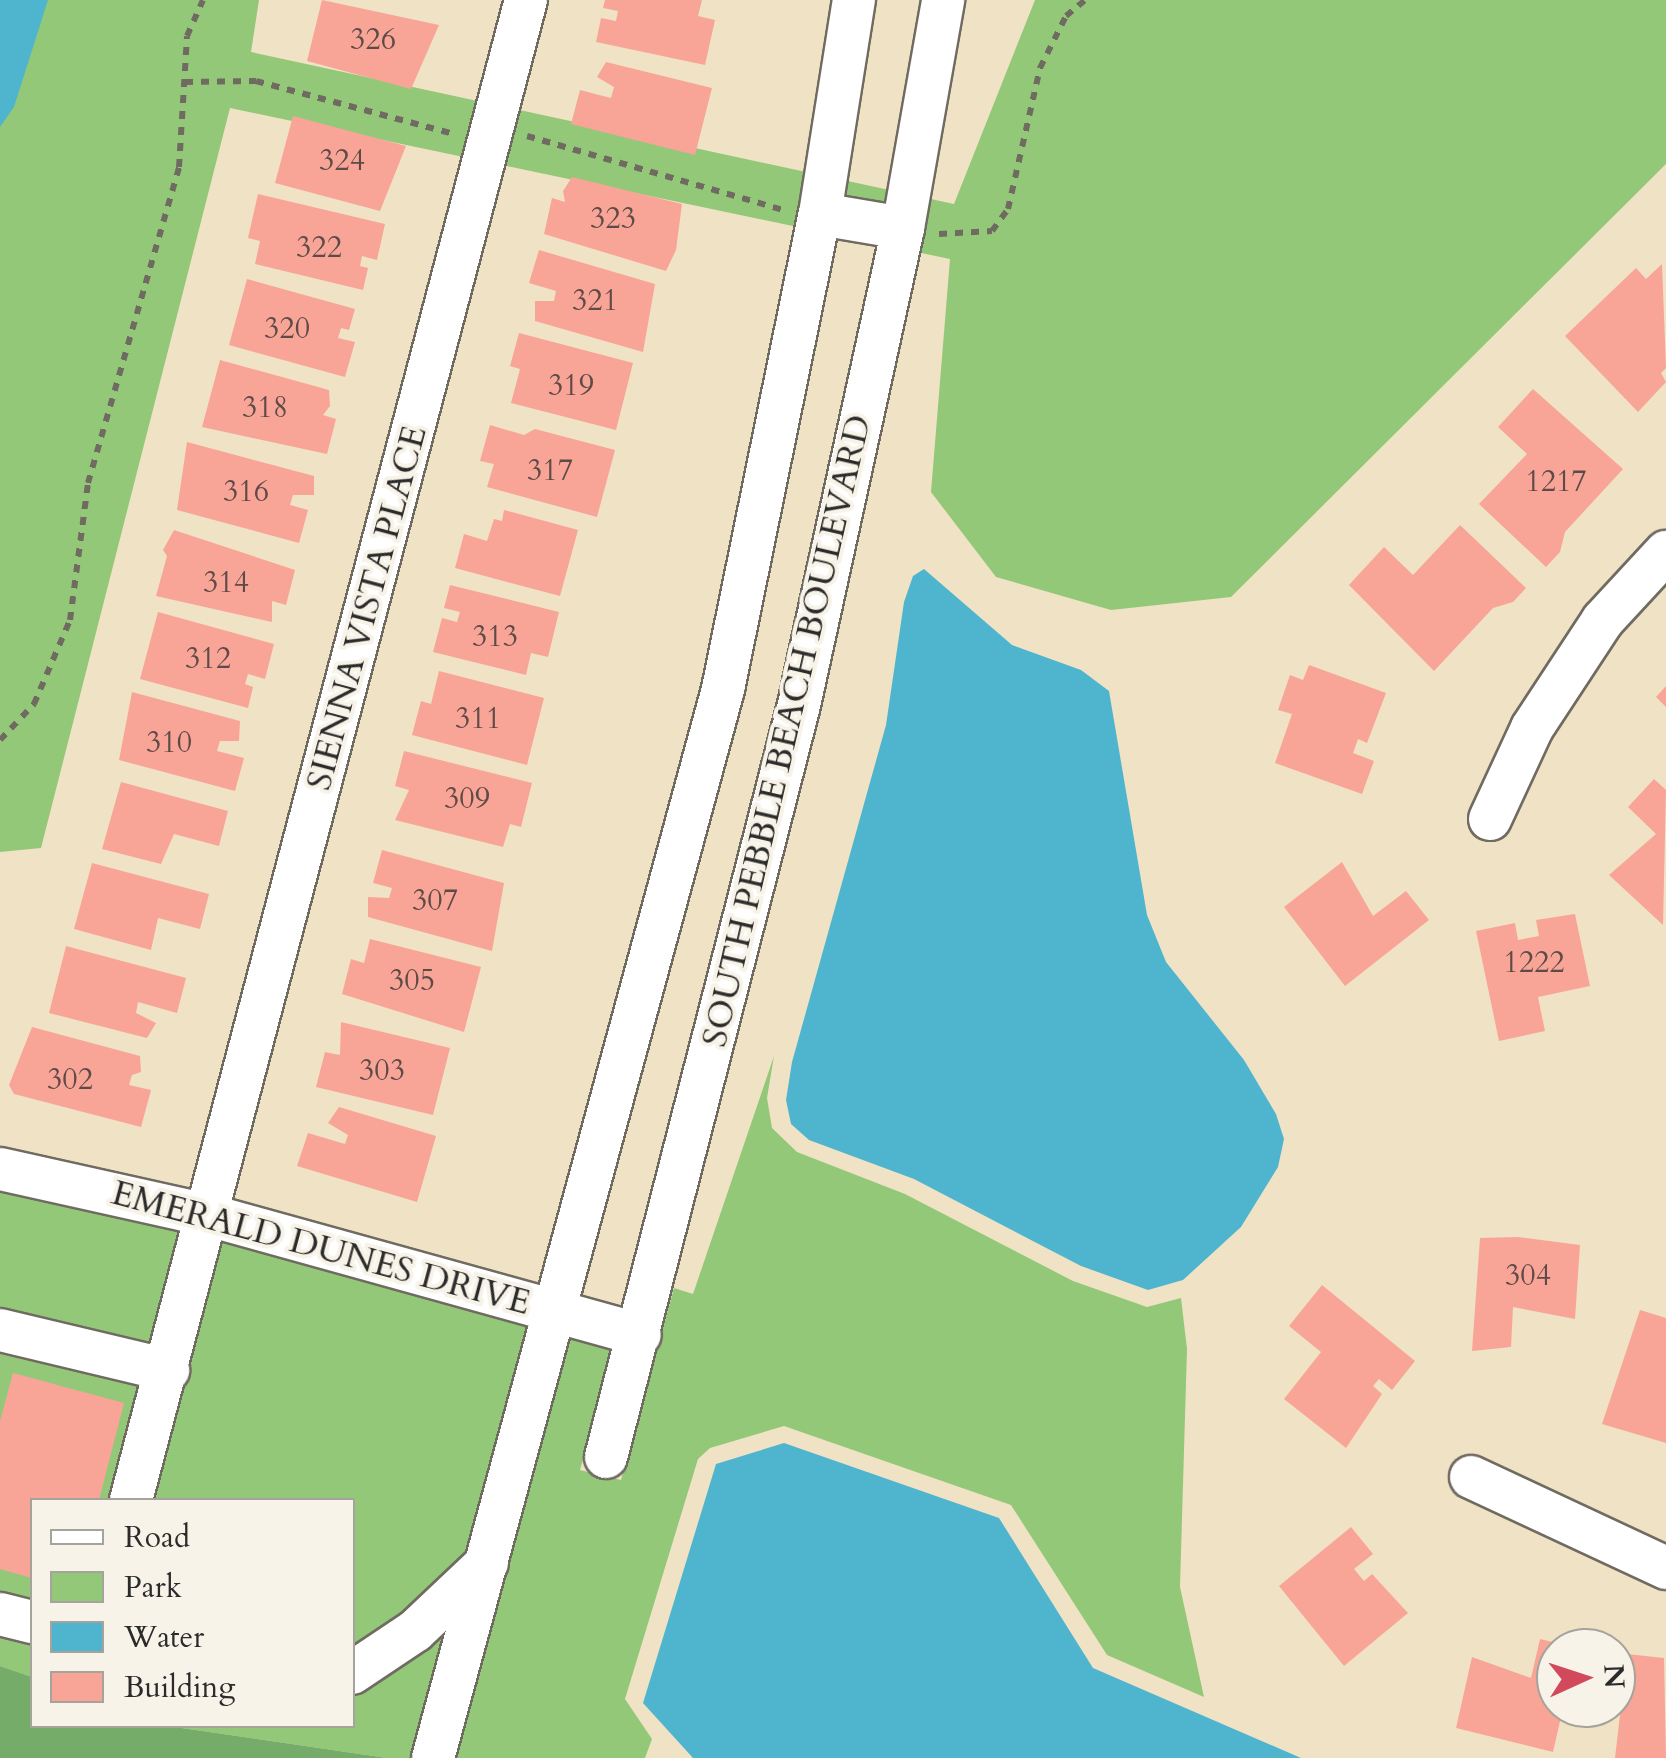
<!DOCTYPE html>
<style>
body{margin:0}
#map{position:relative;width:1666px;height:1758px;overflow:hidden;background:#f0e2c5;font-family:Cardo,serif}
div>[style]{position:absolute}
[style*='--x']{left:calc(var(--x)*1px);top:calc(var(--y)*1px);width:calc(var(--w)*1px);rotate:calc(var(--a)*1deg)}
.green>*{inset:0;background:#93c879}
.forest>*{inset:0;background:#76ac69}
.water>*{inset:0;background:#4fb5ce}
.building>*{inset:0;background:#f8a598}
.path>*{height:6px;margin-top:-3px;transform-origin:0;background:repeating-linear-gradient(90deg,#706b61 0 8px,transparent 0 16px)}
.roads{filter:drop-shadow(2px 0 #706b61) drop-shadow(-2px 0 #706b61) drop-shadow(0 2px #706b61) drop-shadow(0 -2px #706b61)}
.minor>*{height:42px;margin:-21px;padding:0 21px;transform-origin:21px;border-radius:21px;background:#fff}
span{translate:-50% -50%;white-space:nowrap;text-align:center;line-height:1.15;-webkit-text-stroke:8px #f7f3e8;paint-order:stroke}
.number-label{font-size:30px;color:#5e4a46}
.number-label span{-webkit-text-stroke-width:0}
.street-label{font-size:35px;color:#2b2b2b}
.legend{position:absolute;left:30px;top:1498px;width:325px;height:230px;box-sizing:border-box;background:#f7f3e8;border:2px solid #a5a39c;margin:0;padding:12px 18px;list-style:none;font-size:30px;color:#2b2b2b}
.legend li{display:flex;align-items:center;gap:20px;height:50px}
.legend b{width:50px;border:2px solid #a5a39c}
.north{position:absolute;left:1536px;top:1628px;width:100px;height:100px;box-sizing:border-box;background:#f7f3e8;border:2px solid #a5a39c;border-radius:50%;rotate:87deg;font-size:28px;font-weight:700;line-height:40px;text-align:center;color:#2b2b2b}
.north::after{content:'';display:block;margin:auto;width:35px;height:45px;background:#d1495b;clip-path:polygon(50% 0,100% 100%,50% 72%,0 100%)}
</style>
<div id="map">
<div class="green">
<div style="clip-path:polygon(0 0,259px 0,251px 52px,954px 204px,1035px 0,1666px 0,1666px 164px,1231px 597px,1111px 610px,996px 577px,931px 492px,950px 259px,230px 108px,41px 848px,0 852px)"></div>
<div style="clip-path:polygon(774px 1056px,767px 1098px,772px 1128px,797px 1152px,905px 1194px,1073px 1281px,1147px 1307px,1181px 1298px,1187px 1349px,1180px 1587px,1204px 1697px,1107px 1655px,1011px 1505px,784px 1426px,710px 1448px,698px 1459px,625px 1699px,652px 1739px,645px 1758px,387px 1758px,168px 1726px,352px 1726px,352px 1500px,32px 1500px,32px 1677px,0 1666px,0 1189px,202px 1234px,614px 1348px,580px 1470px,621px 1480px,674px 1288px,693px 1294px)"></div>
</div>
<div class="forest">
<div style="clip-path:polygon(0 1666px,32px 1677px,32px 1726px,168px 1726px,387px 1758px,0 1758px)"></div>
</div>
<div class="water">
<div style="clip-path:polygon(0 0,48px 0,14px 107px,0 127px)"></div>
<div style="clip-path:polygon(924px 569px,1012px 645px,1081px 670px,1109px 691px,1147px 915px,1166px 962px,1244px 1060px,1276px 1114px,1284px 1139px,1278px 1167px,1241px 1227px,1183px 1280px,1148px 1290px,1081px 1266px,914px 1179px,809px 1140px,791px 1124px,786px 1100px,792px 1062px,886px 725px,904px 602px,913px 576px)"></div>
<div style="clip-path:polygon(784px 1443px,999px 1518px,1093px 1668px,1301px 1758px,693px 1758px,643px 1703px,716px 1464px)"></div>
</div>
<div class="building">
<div style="clip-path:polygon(322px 0,439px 25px,411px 89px,307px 61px)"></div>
<div style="clip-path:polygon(605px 0,702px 0,698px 16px,715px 20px,705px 65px,596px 42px,601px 18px,616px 21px,618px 11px,603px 8px)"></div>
<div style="clip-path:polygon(606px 62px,712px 88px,695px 155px,571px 124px,580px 90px,611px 98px,614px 87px,597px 77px)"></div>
<div style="clip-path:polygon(293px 116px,406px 146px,380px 211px,275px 183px)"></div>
<div style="clip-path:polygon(572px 177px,682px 204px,676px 250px,666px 271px,544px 234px,552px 198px,565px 202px,563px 191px)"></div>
<div style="clip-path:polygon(258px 194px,385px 224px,377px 260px,362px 256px,360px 266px,368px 268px,363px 290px,255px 264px,260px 241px,248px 238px)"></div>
<div style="clip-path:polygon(539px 250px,655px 284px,643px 352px,535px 321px,535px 301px,554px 301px,556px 291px,529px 283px)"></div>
<div style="clip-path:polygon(1662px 264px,1666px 368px,1661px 373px,1666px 382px,1638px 412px,1565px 336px,1636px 268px,1646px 279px)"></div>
<div style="clip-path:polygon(247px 279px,355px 309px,349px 330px,341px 328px,338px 338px,355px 342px,345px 377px,229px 345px)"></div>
<div style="clip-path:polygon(519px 333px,633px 363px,616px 430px,511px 403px,520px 369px,510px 366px)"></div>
<div style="clip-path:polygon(220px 360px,329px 390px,330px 406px,323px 415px,336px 419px,327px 454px,202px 427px)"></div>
<div style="clip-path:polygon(1533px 389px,1623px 469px,1565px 532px,1560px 552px,1546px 567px,1479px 504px,1527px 454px,1498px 427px)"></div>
<div style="clip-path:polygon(490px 425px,524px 435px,535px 429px,615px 450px,597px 517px,487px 487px,494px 464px,480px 461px)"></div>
<div style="clip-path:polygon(187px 442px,314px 476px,314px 495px,293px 495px,290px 505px,308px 510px,299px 543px,177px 510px)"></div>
<div style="clip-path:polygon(504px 510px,578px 530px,560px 596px,455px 568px,464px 534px,487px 541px,494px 519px,502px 521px)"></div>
<div style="clip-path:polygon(1460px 525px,1526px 588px,1513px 602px,1493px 608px,1434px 671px,1349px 585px,1384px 547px,1413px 575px)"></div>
<div style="clip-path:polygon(174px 530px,295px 570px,286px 605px,272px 601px,272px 622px,156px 596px,167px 556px,163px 550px)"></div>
<div style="clip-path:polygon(450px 585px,559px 612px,548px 657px,531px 653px,526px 675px,433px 652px,442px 618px,457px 622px,460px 612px,444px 608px)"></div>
<div style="clip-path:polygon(158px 612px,274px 644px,265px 679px,248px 674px,245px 684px,253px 687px,248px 708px,140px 679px)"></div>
<div style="clip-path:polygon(1309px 665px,1386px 693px,1367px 743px,1358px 739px,1353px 753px,1374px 761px,1362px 794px,1275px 763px,1292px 714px,1278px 710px,1290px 675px,1303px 680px)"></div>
<div style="clip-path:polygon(439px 671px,544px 698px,527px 765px,412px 735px,421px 701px,431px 704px)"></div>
<div style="clip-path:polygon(1666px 686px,1666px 707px,1656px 697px)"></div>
<div style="clip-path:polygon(132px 692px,240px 721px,239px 741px,220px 741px,217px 751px,244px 758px,235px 791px,119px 760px)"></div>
<div style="clip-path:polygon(404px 751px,532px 783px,521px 827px,510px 824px,503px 847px,395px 820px,409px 790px,395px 786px)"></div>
<div style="clip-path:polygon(1654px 779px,1666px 790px,1663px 925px,1609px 875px,1656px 834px,1628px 807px)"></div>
<div style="clip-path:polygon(121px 782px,228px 811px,219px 846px,174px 834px,161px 864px,102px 849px)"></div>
<div style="clip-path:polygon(382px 850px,504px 883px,492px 951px,368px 917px,368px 897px,389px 898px,392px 888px,373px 883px)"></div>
<div style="clip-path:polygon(1342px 862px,1373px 916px,1406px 891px,1429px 920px,1345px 986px,1284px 907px)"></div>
<div style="clip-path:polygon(92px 863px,209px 894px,200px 929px,158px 918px,151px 950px,74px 929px)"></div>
<div style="clip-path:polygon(1575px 914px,1590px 986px,1538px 997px,1545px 1031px,1499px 1041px,1476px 931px,1515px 923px,1518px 940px,1539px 936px,1536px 920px)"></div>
<div style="clip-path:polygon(370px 939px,481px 967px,464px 1032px,342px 994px,351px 959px,364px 963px)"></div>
<div style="clip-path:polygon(66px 946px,186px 978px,177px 1013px,138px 1002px,136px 1013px,156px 1023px,147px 1038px,49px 1013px)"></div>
<div style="clip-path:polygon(341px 1022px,450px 1048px,433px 1115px,316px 1087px,325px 1052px,340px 1055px)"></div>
<div style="clip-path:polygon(32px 1027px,140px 1056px,141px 1072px,132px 1075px,129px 1085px,151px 1090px,141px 1127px,14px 1094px,9px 1085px)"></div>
<div style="clip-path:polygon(339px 1107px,436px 1136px,417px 1202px,297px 1166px,308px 1133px,345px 1144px,348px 1135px,328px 1123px)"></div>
<div style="clip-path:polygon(1518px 1237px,1580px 1245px,1575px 1319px,1513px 1307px,1511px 1347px,1472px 1351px,1480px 1238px)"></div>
<div style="clip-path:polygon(1322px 1285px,1415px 1361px,1392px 1390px,1379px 1379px,1373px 1386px,1382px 1394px,1346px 1448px,1284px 1399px,1321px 1352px,1289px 1326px)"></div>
<div style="clip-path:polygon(1640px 1310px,1666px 1318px,1666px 1443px,1602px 1424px)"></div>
<div style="clip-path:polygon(13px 1373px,124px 1403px,99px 1500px,32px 1500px,32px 1578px,0 1569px,0 1421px)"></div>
<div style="clip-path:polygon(1351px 1527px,1373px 1554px,1354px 1569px,1364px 1581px,1372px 1574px,1408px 1613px,1344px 1666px,1279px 1586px)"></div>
<div style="clip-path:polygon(1559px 1636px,1578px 1641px,1577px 1648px,1556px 1648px,1556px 1708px,1563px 1708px,1553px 1752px,1456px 1728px,1472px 1657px,1531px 1678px,1540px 1639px,1557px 1643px)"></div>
<div style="clip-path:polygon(1627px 1654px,1664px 1658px,1666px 1758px,1615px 1758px)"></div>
</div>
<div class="path">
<div style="--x:185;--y:82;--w:71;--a:-0.8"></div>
<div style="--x:256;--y:81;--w:201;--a:15"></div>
<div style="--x:527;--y:136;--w:267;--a:16.1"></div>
<div style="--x:939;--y:234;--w:53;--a:-3.2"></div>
<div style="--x:992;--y:231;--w:27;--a:-54"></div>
<div style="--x:1008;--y:209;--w:145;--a:-77.2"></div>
<div style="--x:1040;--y:68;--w:58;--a:-63.4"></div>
<div style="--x:1066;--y:16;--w:25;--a:-40"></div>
<div style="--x:0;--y:740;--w:50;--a:-46.6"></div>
<div style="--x:34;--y:704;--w:91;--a:-66.8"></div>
<div style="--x:70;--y:620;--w:138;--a:-82.5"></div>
<div style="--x:88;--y:483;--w:329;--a:-73.9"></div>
<div style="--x:179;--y:167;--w:131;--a:-86.5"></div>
<div style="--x:187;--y:36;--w:39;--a:-66"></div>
</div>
<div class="roads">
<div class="minor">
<div style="--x:820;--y:214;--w:84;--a:9.6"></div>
<div style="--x:1490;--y:819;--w:100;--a:-65.2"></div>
<div style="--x:1532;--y:728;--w:129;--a:-56.7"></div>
<div style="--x:1603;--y:620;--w:93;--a:-47.2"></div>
<div style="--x:0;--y:1169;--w:213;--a:12.5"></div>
<div style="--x:208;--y:1215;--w:448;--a:15.5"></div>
<div style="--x:0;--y:1330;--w:173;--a:13.4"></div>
<div style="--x:606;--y:1457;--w:776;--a:-75.61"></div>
<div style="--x:799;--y:705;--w:488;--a:-77.7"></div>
<div style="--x:903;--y:228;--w:231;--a:-80"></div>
<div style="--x:1471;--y:1477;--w:215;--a:25"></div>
<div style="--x:131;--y:1500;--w:1551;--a:-75.25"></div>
<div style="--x:0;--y:1614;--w:33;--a:14"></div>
<div style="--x:352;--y:1673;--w:76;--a:-33.7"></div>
<div style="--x:415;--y:1631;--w:99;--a:-43.4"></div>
<div style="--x:433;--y:1758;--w:1108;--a:-74.82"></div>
<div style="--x:723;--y:689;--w:485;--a:-78.5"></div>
<div style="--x:820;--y:214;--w:217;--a:-81"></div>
</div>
</div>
<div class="number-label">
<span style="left:373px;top:40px">326</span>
<span style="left:342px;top:161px">324</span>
<span style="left:613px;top:219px">323</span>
<span style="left:319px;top:248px">322</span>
<span style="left:595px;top:301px">321</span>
<span style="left:287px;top:329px">320</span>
<span style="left:571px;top:386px">319</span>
<span style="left:265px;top:408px">318</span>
<span style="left:550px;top:471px">317</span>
<span style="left:1556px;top:482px">1217</span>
<span style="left:246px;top:492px">316</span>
<span style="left:226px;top:583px">314</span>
<span style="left:495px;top:637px">313</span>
<span style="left:208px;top:659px">312</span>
<span style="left:478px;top:719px">311</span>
<span style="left:169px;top:743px">310</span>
<span style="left:467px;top:799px">309</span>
<span style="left:435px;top:901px">307</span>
<span style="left:1534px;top:963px">1222</span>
<span style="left:412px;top:981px">305</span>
<span style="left:382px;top:1071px">303</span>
<span style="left:70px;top:1080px">302</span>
<span style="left:1528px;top:1276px">304</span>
</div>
<div class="street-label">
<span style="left:367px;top:608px;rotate:-75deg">SIENNA VISTA PLACE</span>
<span style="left:787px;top:731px;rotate:-77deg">SOUTH PEBBLE BEACH BOULEVARD</span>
<span style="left:321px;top:1248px;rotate:15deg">EMERALD DUNES DRIVE</span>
</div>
<ul class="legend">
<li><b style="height:12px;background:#fff"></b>Road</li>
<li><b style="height:28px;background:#93c879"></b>Park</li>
<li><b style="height:28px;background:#4fb5ce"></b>Water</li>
<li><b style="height:28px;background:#f8a598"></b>Building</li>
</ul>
<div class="north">N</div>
</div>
